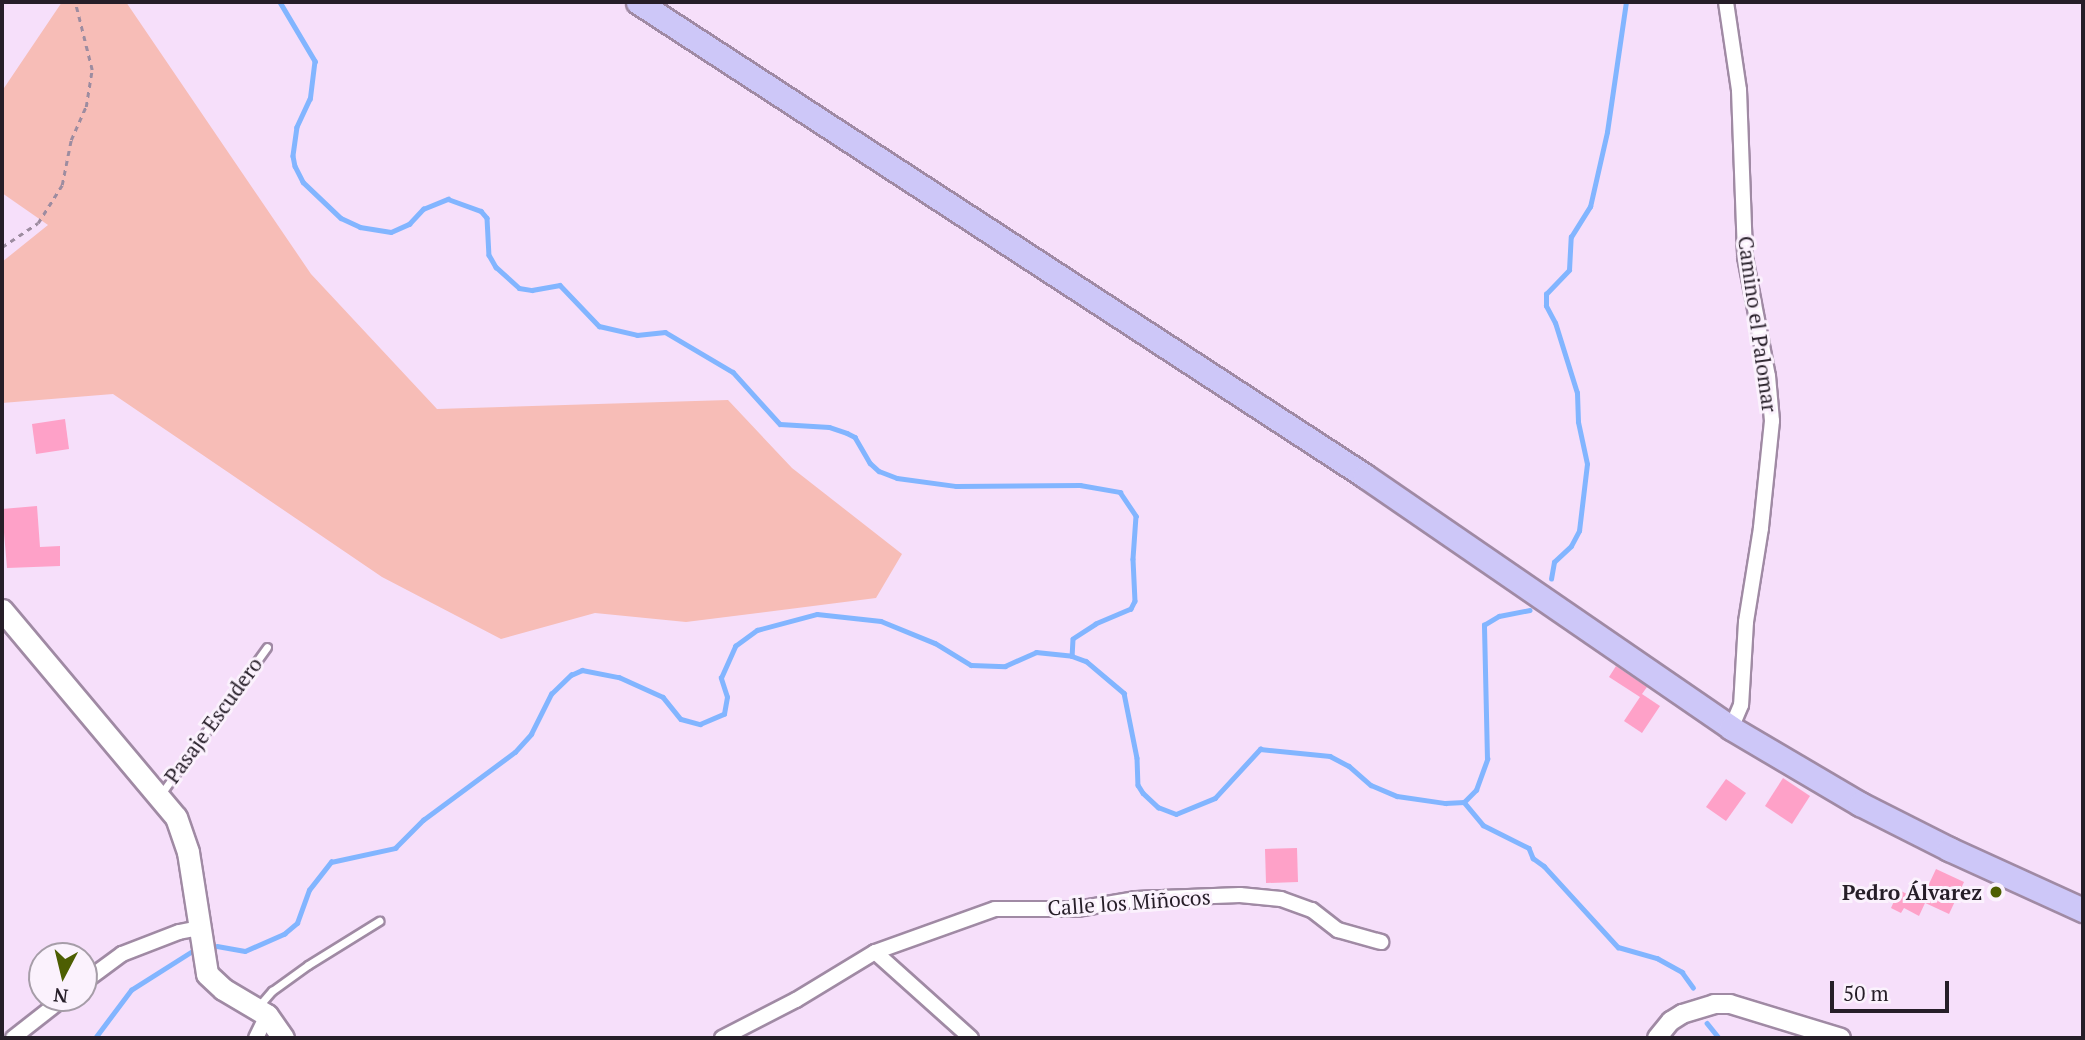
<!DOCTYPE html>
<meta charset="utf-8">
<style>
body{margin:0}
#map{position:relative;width:2085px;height:1040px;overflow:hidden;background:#f6dffa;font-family:"PT Serif",serif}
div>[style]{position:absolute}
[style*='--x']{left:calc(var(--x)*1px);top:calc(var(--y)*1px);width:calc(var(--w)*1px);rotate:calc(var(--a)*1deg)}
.green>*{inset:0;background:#f7bdb7}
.stream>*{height:4.5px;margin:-2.25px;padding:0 2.25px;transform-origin:2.25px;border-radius:2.25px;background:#82b5ff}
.building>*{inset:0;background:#fea1c8}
.path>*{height:2.5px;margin-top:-1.25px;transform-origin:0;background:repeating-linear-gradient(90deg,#9d8ca0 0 5px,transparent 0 10px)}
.roads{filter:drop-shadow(2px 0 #a08aa4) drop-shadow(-2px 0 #a08aa4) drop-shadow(0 2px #a08aa4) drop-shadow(0 -2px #a08aa4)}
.service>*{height:7px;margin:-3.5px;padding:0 3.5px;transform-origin:3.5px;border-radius:3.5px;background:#fff}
.minor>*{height:14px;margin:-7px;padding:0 7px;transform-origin:7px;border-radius:7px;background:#fff}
.tertiary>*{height:18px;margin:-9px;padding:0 9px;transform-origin:9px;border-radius:9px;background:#fff}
.secondary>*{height:21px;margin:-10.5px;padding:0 10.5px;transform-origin:10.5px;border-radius:10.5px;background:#fff}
.primary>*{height:23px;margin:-11.5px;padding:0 11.5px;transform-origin:11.5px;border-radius:11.5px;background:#cdc7f8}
.dots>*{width:19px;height:19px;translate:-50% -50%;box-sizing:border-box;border:4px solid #fbf2fd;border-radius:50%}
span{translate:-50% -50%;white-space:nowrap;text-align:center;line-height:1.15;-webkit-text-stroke:6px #fbf2fd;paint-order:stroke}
.street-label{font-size:21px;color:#261e28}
.poi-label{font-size:21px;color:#261e28;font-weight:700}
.right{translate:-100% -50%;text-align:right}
.frame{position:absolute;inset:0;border:4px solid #261e28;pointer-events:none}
.north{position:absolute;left:28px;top:942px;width:70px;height:70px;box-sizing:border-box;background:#fbf2fd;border:2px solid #a69da8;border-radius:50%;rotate:187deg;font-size:19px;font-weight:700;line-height:28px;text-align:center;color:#261e28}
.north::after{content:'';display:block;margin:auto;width:24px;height:32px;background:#4d5e02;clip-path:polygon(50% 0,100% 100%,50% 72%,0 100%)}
.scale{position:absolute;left:1830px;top:981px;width:119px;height:32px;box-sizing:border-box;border:4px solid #261e28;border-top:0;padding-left:9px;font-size:21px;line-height:24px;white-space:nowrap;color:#261e28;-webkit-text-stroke:5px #fbf2fd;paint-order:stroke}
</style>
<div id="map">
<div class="green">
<div style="clip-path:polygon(62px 2px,126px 2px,311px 274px,437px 409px,728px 400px,792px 468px,902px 554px,876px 598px,686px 622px,595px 613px,501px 639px,382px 577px,113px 394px,2px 403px,2px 262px,48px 225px,2px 193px,2px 91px)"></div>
</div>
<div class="stream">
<div style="--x:280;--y:2;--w:69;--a:59.3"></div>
<div style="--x:315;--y:61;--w:38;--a:97"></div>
<div style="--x:310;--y:99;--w:31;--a:115"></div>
<div style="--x:297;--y:127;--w:29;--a:98"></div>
<div style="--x:293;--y:156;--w:10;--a:79"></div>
<div style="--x:295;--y:166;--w:18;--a:63"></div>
<div style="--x:303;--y:182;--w:52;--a:43.5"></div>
<div style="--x:341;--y:218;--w:21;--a:25"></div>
<div style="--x:360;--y:227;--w:31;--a:9"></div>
<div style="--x:391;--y:232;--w:20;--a:-24"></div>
<div style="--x:409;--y:224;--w:21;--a:-47"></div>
<div style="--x:423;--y:209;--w:27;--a:-22"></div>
<div style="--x:448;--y:199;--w:35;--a:20"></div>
<div style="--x:481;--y:211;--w:9;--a:49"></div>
<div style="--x:487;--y:218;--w:37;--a:87"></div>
<div style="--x:489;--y:255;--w:14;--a:60"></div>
<div style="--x:496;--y:267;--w:31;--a:42"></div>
<div style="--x:519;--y:288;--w:13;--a:9"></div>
<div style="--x:532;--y:290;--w:28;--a:-10"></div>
<div style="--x:560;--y:285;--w:57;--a:46.4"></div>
<div style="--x:599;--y:326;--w:39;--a:13"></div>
<div style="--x:637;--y:335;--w:28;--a:-6"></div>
<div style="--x:665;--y:332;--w:79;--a:30.5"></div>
<div style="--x:733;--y:372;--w:70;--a:47.9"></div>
<div style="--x:780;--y:424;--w:49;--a:3.5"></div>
<div style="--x:829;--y:427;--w:19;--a:18"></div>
<div style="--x:847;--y:433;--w:9;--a:27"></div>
<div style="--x:855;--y:437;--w:30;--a:60"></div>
<div style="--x:870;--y:463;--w:12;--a:42"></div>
<div style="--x:879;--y:471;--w:19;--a:21"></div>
<div style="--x:897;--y:478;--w:60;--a:7.7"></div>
<div style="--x:956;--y:486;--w:124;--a:-0.5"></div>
<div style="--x:1080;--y:485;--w:41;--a:9.9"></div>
<div style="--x:1120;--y:492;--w:29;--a:56"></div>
<div style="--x:1136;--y:516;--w:43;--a:94"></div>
<div style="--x:1133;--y:559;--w:42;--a:87.3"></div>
<div style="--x:1135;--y:601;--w:9;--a:117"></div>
<div style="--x:1131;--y:609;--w:38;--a:157"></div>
<div style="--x:1096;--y:624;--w:27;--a:147"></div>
<div style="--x:1073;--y:639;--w:17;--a:93"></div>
<div style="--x:1551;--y:579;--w:17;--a:-80"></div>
<div style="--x:1554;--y:562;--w:23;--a:-43"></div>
<div style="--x:1571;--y:546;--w:17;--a:-62"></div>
<div style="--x:1579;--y:531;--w:67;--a:-83.2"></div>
<div style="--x:1587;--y:464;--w:43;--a:-102.1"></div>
<div style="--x:1578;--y:422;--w:29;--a:-92"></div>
<div style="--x:1577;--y:393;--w:73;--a:-107.4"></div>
<div style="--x:1555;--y:323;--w:19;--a:-118"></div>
<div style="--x:1546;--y:306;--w:12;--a:-90"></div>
<div style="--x:1546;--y:294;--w:33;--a:-46"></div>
<div style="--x:1569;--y:270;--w:33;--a:-87"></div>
<div style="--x:1571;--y:237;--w:36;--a:-58"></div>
<div style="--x:1590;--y:207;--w:77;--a:-77.2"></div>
<div style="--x:1607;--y:132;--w:131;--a:-81.7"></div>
<div style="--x:1464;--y:802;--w:17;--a:-45"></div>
<div style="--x:1476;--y:790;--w:33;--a:-70"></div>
<div style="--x:1487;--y:759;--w:134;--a:-91.3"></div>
<div style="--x:1484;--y:625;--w:17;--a:-31"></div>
<div style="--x:1499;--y:616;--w:31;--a:-11"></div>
<div style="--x:217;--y:946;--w:28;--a:10"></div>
<div style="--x:245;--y:951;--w:43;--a:-23.6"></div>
<div style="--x:284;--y:934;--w:17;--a:-40"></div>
<div style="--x:297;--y:923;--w:35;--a:-70"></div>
<div style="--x:309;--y:890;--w:36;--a:-52"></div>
<div style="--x:331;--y:862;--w:66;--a:-12.3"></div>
<div style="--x:395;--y:848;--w:40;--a:-45"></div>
<div style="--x:423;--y:820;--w:114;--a:-36.5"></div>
<div style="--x:515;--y:752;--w:24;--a:-48"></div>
<div style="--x:531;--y:734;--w:45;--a:-63.4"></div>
<div style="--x:551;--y:694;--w:28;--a:-44"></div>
<div style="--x:571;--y:675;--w:12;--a:-24"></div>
<div style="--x:582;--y:670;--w:38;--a:11"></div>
<div style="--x:619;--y:677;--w:48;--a:24.4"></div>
<div style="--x:663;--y:697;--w:28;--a:51"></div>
<div style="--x:681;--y:719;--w:20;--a:15"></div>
<div style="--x:700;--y:724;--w:26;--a:-23"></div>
<div style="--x:724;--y:714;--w:17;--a:-80"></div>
<div style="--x:727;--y:697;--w:20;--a:-108"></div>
<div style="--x:721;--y:678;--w:35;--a:-66"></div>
<div style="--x:735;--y:646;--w:27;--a:-36"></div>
<div style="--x:757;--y:630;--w:62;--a:-14.9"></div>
<div style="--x:817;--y:614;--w:64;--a:6.2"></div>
<div style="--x:881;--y:621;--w:58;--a:22.2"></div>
<div style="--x:935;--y:643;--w:42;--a:31.4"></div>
<div style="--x:971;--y:665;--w:34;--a:2"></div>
<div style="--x:1005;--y:666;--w:34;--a:-24"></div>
<div style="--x:1036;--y:652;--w:36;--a:6"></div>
<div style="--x:1072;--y:656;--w:15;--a:20"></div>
<div style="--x:1086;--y:661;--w:50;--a:40.1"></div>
<div style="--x:1124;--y:693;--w:66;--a:78.7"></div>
<div style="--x:1137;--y:758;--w:27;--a:88"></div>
<div style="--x:1138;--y:785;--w:9;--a:58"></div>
<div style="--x:1143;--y:793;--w:21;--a:43"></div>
<div style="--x:1158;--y:807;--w:19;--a:21"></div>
<div style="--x:1176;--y:814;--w:42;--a:-22.3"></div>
<div style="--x:1215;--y:798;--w:67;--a:-47.4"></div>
<div style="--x:1260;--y:749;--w:70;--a:5.7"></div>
<div style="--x:1330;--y:756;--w:21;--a:28"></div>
<div style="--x:1349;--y:766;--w:29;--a:41"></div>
<div style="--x:1371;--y:785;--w:28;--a:23"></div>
<div style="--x:1397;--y:796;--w:49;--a:8.3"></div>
<div style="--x:1445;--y:803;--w:19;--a:-3"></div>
<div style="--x:1464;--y:802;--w:30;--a:50"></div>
<div style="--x:1483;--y:825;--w:51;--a:26.6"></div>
<div style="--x:1529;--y:848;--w:11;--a:68"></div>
<div style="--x:1533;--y:858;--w:14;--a:36"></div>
<div style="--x:1544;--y:866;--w:110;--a:47.6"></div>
<div style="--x:1618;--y:947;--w:41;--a:15.8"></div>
<div style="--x:1657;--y:958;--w:29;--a:29"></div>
<div style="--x:1682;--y:972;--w:19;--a:54"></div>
<div style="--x:1707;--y:1023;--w:19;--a:51"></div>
<div style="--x:95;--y:1038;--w:60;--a:-53.1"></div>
<div style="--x:131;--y:990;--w:75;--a:-32.4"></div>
</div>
<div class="building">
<div style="clip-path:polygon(65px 419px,69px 449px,36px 454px,32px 424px)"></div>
<div style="clip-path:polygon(37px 506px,40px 547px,60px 546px,60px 566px,7px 568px,2px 509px)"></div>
<div style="clip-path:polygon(1616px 666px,1647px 687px,1642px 694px,1660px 706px,1642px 733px,1624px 721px,1640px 697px,1609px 677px)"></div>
<div style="clip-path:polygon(1783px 778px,1810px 796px,1792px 824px,1765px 806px)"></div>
<div style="clip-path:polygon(1726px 779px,1746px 793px,1726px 821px,1706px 807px)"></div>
<div style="clip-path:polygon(1297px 848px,1298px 882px,1266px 883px,1265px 849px)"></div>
<div style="clip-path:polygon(1936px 869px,1964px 882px,1949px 914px,1921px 901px)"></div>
<div style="clip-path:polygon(1899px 890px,1925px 903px,1919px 916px,1904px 908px,1901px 913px,1891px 908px)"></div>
</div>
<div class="path">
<div style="--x:2;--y:247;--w:43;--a:-33.7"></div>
<div style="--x:38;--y:223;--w:45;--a:-57.7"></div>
<div style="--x:62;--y:185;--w:46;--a:-78.7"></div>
<div style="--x:71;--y:140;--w:36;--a:-66"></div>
<div style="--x:86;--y:107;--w:37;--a:-81"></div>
<div style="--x:92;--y:70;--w:70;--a:-104"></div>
</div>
<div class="roads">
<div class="service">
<div style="--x:161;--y:794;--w:181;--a:-54.2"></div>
<div style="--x:257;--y:1008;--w:23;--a:-49"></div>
<div style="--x:272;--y:991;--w:44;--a:-35.8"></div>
<div style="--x:308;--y:965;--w:84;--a:-31.8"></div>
</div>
<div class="minor">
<div style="--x:1726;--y:2;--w:89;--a:81.6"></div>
<div style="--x:1739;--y:90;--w:167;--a:87.9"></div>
<div style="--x:1745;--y:257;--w:121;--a:79.1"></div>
<div style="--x:1768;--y:376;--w:45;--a:84.9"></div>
<div style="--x:1772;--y:421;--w:108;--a:95.9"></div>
<div style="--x:1761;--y:528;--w:95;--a:99.1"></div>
<div style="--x:1746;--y:622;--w:83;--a:93.4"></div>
<div style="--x:1741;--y:705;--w:25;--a:113"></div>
<div style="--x:875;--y:952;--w:127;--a:-19.7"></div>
<div style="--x:995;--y:909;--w:82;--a:0"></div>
<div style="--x:1077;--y:909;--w:60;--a:-9.6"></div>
<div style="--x:1136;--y:899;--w:104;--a:-2.2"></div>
<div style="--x:1240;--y:895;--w:41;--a:5.6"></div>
<div style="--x:1281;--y:899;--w:33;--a:20"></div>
<div style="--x:1312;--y:910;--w:33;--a:38"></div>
<div style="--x:1338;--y:930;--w:45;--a:15.6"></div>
<div style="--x:84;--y:982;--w:47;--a:-36.4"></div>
<div style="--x:122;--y:954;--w:61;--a:-21.1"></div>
<div style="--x:179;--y:932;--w:20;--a:-11"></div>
<div style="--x:13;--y:1038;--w:65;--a:-38.1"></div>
<div style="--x:256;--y:1038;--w:25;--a:-64"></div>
<div style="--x:722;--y:1038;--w:83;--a:-27.2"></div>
<div style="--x:796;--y:1000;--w:92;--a:-31.3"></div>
<div style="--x:875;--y:952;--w:129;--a:41.9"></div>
</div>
<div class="tertiary">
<div style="--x:1657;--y:1038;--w:22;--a:-51"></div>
<div style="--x:1671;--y:1021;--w:13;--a:-32"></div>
<div style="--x:1682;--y:1014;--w:34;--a:-17"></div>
<div style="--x:1714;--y:1004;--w:16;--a:0"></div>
<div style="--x:1730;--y:1004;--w:116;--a:17"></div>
</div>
<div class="secondary">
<div style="--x:2;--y:610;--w:270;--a:50"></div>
<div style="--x:176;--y:817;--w:37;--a:71"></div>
<div style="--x:188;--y:852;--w:123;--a:81.1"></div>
<div style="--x:207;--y:974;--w:22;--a:43"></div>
<div style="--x:223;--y:989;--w:51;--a:30.6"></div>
<div style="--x:267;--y:1015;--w:28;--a:55"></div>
</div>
<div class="primary">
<div style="--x:638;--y:2;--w:868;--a:33.1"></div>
<div style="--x:1365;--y:476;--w:444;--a:34.5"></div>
<div style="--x:1731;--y:728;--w:150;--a:30.5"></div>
<div style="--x:1860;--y:804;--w:100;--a:26.8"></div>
<div style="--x:1949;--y:849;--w:147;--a:24.5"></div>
</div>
</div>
<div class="dots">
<div style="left:1996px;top:892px;background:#4d5e02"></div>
</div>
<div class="street-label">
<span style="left:1758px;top:324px;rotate:82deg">Camino el Palomar</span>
<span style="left:213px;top:720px;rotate:-54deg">Pasaje Escudero</span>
<span style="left:1129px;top:902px;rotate:-4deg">Calle los Miñocos</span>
</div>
<div class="poi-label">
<span class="right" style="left:1982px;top:892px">Pedro Álvarez</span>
</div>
<div class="frame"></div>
<div class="north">N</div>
<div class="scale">50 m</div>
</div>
